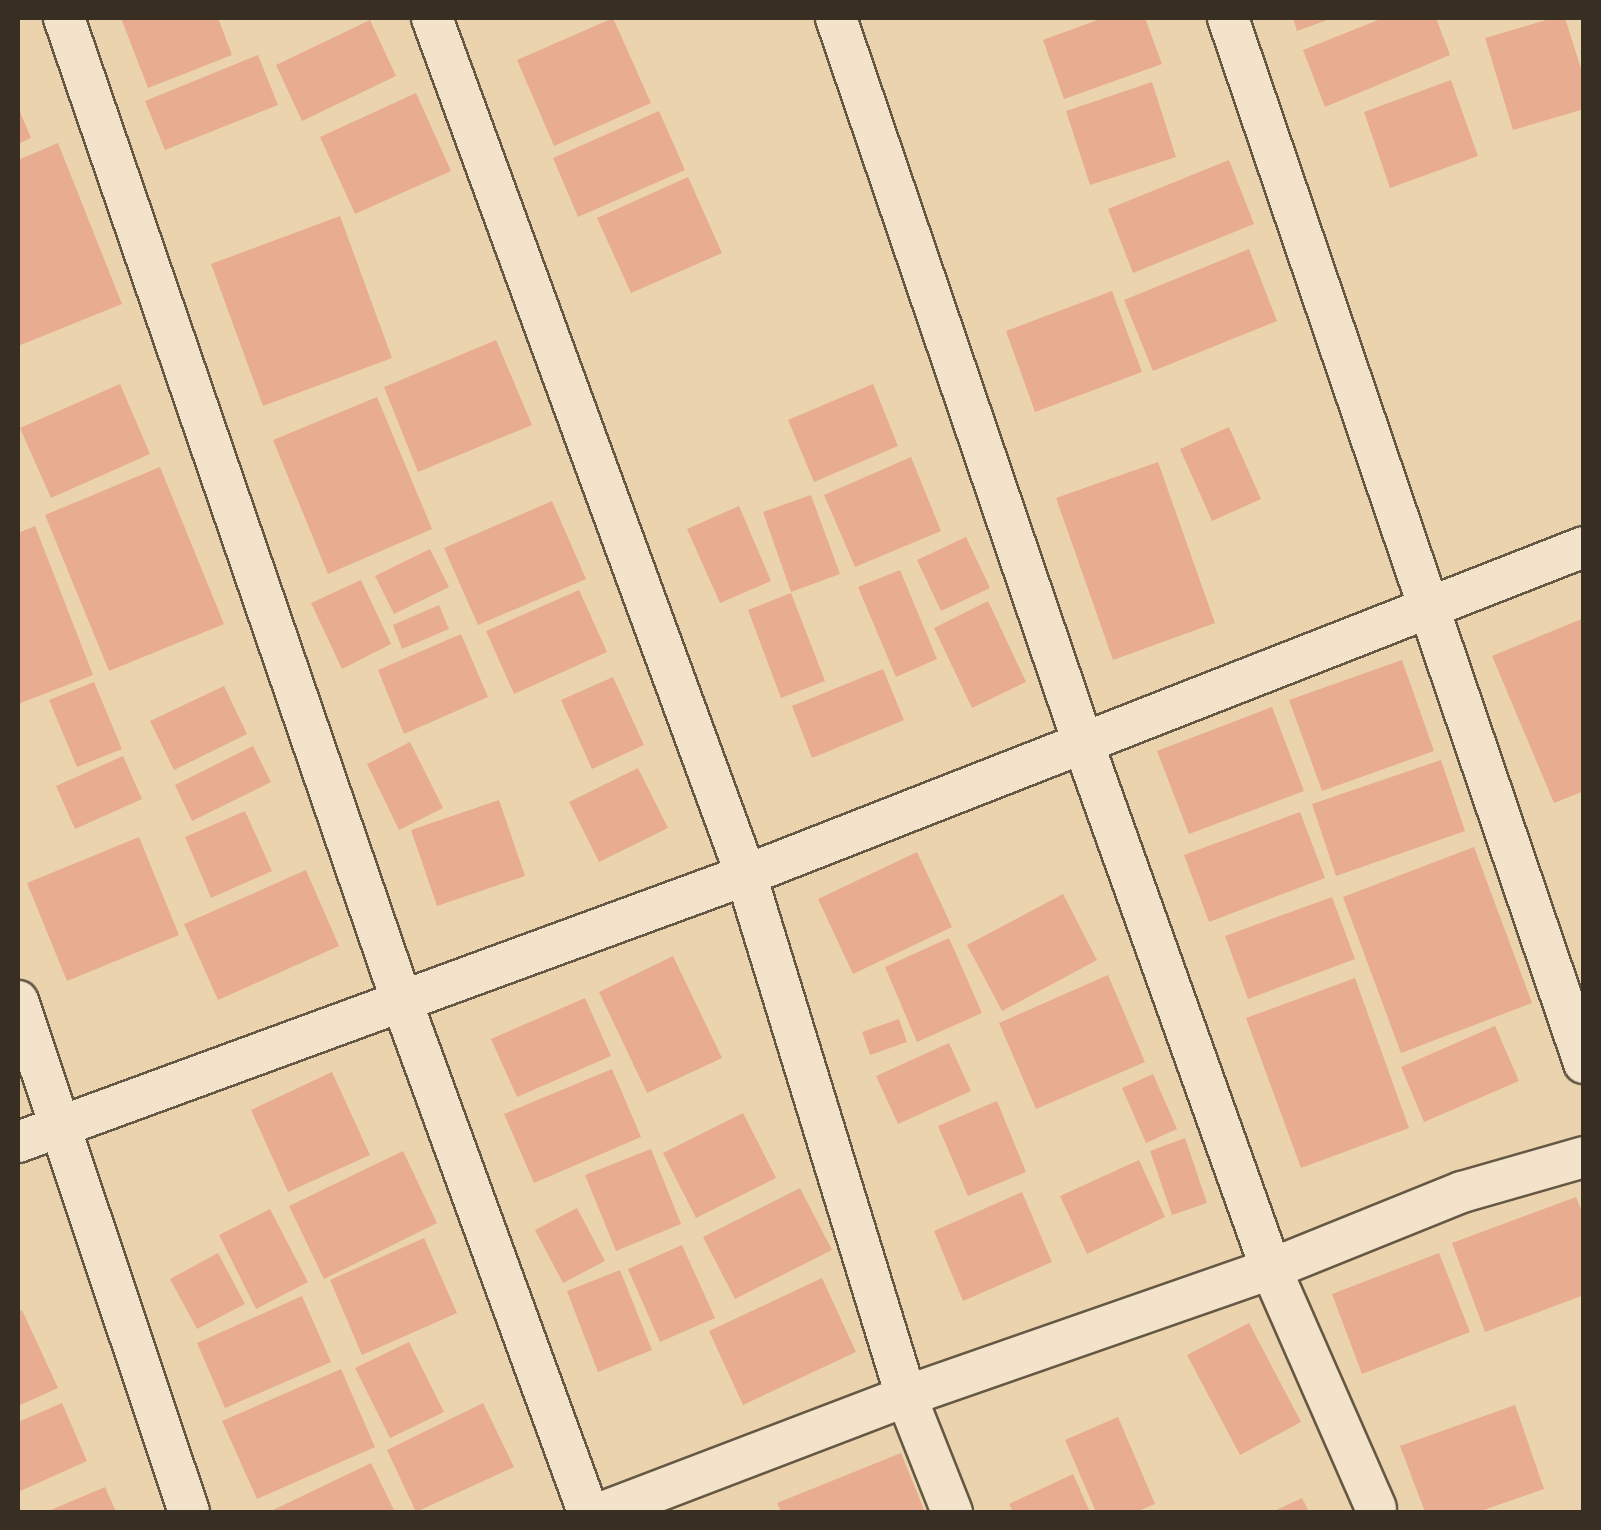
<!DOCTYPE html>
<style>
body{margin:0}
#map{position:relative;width:1601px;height:1530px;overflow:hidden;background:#ebd4ad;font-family:"IM FELL English",serif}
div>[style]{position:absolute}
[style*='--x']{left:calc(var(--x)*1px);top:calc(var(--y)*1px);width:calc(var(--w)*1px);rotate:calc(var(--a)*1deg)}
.building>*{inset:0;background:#e8ac90}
.roads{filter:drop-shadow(2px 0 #655844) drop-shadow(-2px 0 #655844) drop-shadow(0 2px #655844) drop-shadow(0 -2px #655844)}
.street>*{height:40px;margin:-20px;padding:0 20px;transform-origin:20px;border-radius:20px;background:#f2e3ca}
span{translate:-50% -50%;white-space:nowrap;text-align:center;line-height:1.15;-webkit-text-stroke:8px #f2e3ca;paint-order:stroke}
.frame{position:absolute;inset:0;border:20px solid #382e21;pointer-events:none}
</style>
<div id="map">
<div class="building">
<div style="clip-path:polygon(121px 18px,218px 18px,232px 55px,148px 88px)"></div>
<div style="clip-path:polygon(613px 18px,651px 103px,554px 146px,517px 60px)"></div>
<div style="clip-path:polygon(1103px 18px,1145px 18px,1162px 64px,1064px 99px,1043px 40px)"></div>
<div style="clip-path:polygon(1293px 18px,1333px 18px,1297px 31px)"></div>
<div style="clip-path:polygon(1383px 18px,1436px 18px,1450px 55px,1325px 107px,1303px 50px)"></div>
<div style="clip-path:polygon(1553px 18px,1565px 18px,1584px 78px,1584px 109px,1513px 130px,1485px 38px)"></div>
<div style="clip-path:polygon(370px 20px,396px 76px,302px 121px,276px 65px)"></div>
<div style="clip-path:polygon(258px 55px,278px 105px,165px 150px,145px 101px)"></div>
<div style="clip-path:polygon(1451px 80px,1478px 156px,1390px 188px,1364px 112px)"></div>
<div style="clip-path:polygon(1152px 82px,1176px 157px,1090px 185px,1066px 111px)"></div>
<div style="clip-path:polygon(416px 93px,451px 171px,355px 214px,320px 137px)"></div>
<div style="clip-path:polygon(18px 107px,31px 138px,18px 144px)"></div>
<div style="clip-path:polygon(659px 111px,685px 170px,578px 217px,553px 158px)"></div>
<div style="clip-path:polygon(58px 143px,122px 304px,18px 346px,18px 160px)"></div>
<div style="clip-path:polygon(1229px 160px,1254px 224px,1133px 273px,1108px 209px)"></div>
<div style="clip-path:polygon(688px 177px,722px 253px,631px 293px,597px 218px)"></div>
<div style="clip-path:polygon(340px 216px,392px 358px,263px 406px,211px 264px)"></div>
<div style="clip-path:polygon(1249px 249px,1277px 321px,1153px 371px,1124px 300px)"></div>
<div style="clip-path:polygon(1112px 291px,1142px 372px,1035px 412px,1006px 331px)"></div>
<div style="clip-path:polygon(496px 340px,532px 425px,418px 472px,384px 387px)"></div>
<div style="clip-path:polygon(120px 384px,150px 454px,51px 498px,20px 428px)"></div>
<div style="clip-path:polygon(873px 384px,898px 446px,814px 482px,788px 420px)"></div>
<div style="clip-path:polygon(377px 397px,432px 529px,328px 574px,273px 440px)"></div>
<div style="clip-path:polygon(1229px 427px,1261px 499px,1212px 521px,1180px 449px)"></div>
<div style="clip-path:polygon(911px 457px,941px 531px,855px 567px,824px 495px)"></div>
<div style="clip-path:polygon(1158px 462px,1215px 623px,1113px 660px,1056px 498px)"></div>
<div style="clip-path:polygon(160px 467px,224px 624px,109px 671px,45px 515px)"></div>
<div style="clip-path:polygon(811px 495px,840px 574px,791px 592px,763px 512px)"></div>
<div style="clip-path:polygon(552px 501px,586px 579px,478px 625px,444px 548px)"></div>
<div style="clip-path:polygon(739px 506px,771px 581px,720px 603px,687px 529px)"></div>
<div style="clip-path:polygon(35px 526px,93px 675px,18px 704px,18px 533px)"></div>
<div style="clip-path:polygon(966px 537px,990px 588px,941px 611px,917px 560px)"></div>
<div style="clip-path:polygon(430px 549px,449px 587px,394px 614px,375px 576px)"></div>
<div style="clip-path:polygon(900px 570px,937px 659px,896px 677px,858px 587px)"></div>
<div style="clip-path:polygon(361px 580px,391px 644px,342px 669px,311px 603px)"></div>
<div style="clip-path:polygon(579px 590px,607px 652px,514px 694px,486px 631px)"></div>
<div style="clip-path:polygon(791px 593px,825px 681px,781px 698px,748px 610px)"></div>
<div style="clip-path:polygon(988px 601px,1026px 682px,972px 708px,934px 628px)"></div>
<div style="clip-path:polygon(439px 605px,449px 629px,402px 649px,393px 625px)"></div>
<div style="clip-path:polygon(1584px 618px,1584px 791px,1554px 803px,1492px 656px)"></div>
<div style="clip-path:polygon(461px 634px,488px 697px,404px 734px,378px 670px)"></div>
<div style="clip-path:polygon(1402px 660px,1434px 751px,1322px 791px,1289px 700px)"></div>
<div style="clip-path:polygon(883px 669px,904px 720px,812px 758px,792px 706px)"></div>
<div style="clip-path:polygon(613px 677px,644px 745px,592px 769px,561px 700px)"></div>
<div style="clip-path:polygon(94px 682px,122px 749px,77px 767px,49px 700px)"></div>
<div style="clip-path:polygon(224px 686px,247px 734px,174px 770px,150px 721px)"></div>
<div style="clip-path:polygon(1272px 707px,1304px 791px,1189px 834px,1157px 751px)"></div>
<div style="clip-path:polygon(410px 742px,443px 808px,399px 830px,367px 764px)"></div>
<div style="clip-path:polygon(253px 746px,271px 782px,192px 821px,175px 785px)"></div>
<div style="clip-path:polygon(123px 756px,142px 799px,75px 829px,56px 786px)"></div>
<div style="clip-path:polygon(1441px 760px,1465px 831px,1336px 876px,1312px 804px)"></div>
<div style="clip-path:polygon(638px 768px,668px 828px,599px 862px,569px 802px)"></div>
<div style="clip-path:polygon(499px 800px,525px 876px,437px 906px,411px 830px)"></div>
<div style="clip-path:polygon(245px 811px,272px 871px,211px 898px,185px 837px)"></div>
<div style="clip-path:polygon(1300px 812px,1325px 878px,1209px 922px,1184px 855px)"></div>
<div style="clip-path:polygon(139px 837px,179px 935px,67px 981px,27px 883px)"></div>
<div style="clip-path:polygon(1474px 847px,1532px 1003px,1401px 1053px,1343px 897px)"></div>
<div style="clip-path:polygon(917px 852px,952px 927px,853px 974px,818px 899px)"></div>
<div style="clip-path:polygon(306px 870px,339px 946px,218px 1000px,184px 924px)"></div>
<div style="clip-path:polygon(1063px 894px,1097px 960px,1002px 1011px,967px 945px)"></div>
<div style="clip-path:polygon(1332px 897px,1355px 959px,1248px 999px,1225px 936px)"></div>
<div style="clip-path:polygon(949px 938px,982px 1013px,917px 1042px,885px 967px)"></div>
<div style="clip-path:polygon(673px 956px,722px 1058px,647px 1093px,599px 992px)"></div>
<div style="clip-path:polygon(1108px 975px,1145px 1062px,1036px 1109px,999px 1023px)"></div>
<div style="clip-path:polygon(1355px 978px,1409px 1128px,1301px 1168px,1246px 1018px)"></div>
<div style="clip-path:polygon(585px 998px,611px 1056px,517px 1097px,491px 1039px)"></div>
<div style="clip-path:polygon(899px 1019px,907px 1042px,870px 1055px,862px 1032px)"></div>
<div style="clip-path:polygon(1495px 1026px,1519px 1081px,1424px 1122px,1401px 1067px)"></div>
<div style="clip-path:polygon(949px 1043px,971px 1091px,898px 1124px,876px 1076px)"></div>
<div style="clip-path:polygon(612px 1069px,641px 1137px,534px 1183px,504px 1114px)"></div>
<div style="clip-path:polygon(332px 1072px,370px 1155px,288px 1192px,251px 1110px)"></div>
<div style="clip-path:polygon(1153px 1074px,1177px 1129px,1146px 1143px,1122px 1088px)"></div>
<div style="clip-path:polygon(997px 1101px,1026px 1172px,968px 1196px,938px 1126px)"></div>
<div style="clip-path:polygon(743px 1113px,776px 1178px,696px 1218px,663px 1153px)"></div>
<div style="clip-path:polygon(1185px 1138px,1207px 1203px,1172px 1215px,1150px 1151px)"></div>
<div style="clip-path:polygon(651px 1149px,681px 1224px,616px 1251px,585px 1175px)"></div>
<div style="clip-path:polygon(403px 1151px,437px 1223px,324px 1279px,289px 1206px)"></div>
<div style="clip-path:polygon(1139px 1160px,1165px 1217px,1087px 1254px,1060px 1196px)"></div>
<div style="clip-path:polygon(800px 1188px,832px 1250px,735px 1299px,703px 1237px)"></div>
<div style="clip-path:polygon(1022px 1192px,1052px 1262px,963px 1301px,934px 1231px)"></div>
<div style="clip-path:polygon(1576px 1197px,1584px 1217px,1584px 1295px,1485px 1332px,1452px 1243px)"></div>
<div style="clip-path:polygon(577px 1208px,605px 1261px,563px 1283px,535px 1230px)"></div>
<div style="clip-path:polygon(270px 1209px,308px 1282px,256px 1309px,219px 1235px)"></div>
<div style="clip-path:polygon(424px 1238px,457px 1313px,362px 1355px,330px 1280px)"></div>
<div style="clip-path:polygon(682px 1245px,715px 1318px,660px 1342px,628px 1269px)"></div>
<div style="clip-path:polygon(218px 1253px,245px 1304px,197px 1329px,170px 1279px)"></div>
<div style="clip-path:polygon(1439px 1253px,1470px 1332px,1362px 1374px,1332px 1294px)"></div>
<div style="clip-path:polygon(620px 1270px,652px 1350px,598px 1372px,567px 1291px)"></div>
<div style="clip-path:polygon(822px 1278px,856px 1352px,743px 1405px,709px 1331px)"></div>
<div style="clip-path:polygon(302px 1296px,331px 1362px,225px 1408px,197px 1343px)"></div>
<div style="clip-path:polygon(22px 1310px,58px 1388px,18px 1406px,18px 1312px)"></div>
<div style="clip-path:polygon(1249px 1323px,1301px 1422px,1240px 1455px,1187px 1355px)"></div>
<div style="clip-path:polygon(409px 1342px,444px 1412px,390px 1438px,355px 1368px)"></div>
<div style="clip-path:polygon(341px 1369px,375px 1447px,257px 1499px,222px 1421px)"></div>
<div style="clip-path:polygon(62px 1403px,87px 1461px,18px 1492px,18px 1422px)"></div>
<div style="clip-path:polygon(483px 1403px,514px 1467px,416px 1512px,387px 1450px)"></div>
<div style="clip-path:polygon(1515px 1405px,1544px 1489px,1478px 1512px,1425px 1512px,1400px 1446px)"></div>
<div style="clip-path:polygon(1118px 1417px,1155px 1504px,1136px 1512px,1096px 1512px,1065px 1440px)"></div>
<div style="clip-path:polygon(901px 1453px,925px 1512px,781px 1512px,777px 1503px)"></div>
<div style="clip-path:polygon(371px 1463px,395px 1512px,269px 1512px)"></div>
<div style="clip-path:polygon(1073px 1474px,1090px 1512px,1013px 1512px,1009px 1504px)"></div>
<div style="clip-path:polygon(105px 1487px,116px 1512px,46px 1512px)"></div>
<div style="clip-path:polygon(1302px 1498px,1309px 1512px,1272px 1512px)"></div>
</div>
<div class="roads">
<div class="street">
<div style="--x:64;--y:18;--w:1040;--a:71.04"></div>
<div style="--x:402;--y:1002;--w:543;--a:69.96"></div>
<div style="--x:432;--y:18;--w:913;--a:69.88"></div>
<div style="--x:746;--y:875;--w:545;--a:72.93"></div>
<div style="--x:906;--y:1396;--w:125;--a:68.4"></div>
<div style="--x:836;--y:18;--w:763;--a:71.18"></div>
<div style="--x:1082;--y:740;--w:562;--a:70.34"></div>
<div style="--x:1271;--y:1269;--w:261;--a:66.3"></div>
<div style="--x:1228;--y:18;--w:1104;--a:71.19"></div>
<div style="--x:18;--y:1001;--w:539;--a:71.5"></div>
<div style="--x:18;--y:1142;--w:775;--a:-20.14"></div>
<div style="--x:746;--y:875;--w:900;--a:-21.38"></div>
<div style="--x:603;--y:1512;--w:324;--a:-20.9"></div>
<div style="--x:906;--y:1396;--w:386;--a:-19.2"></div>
<div style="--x:1271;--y:1269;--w:206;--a:-22"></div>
<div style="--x:1462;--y:1192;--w:127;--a:-16"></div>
</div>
</div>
<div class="frame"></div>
</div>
